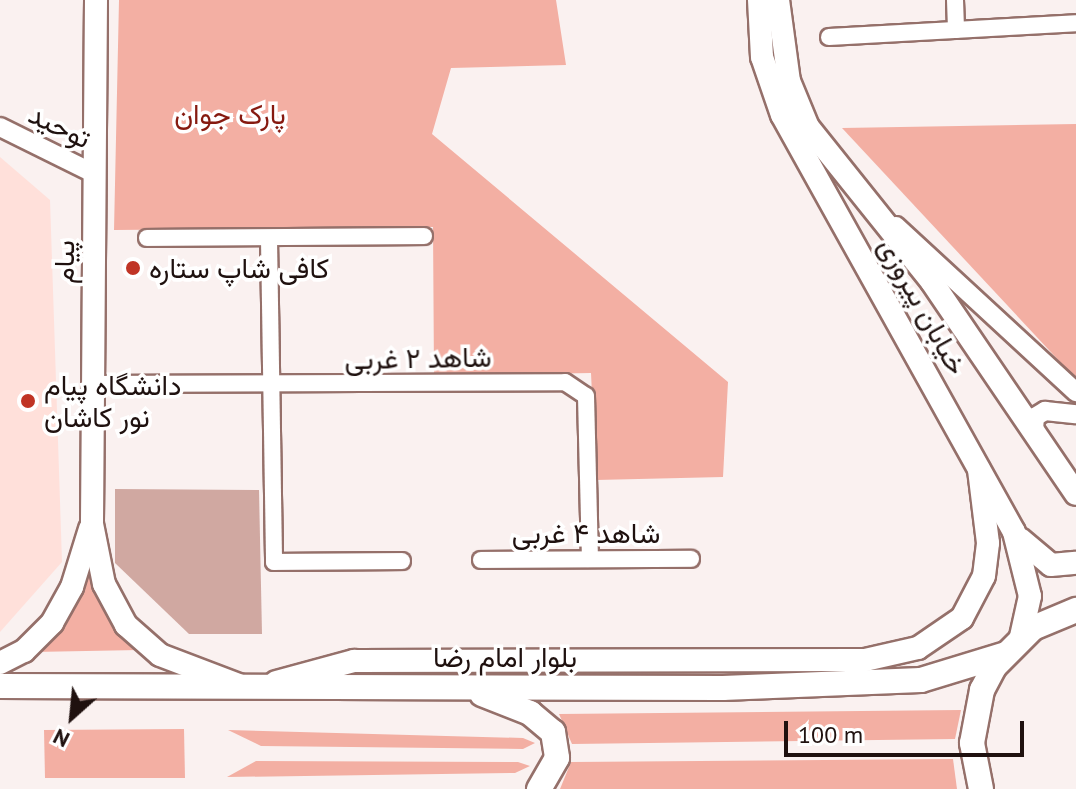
<!DOCTYPE html>
<meta charset="utf-8">
<style>
body{margin:0}
#map{position:relative;width:1076px;height:789px;overflow:hidden;background:#faf1f0;font-family:"PT Sans",Vazirmatn,sans-serif}
div>[style]{position:absolute}
[style*='--x']{left:calc(var(--x)*1px);top:calc(var(--y)*1px);width:calc(var(--w)*1px);rotate:calc(var(--a)*1deg)}
.built>*{inset:0;background:#ffe0da}
.green>*{inset:0;background:#f3afa3}
.building>*{inset:0;background:#d0a8a1}
.roads{filter:drop-shadow(2px 0 #95706a) drop-shadow(-2px 0 #95706a) drop-shadow(0 2px #95706a) drop-shadow(0 -2px #95706a)}
.minor>*{height:16px;margin:-8px;padding:0 8px;transform-origin:8px;border-radius:8px;background:#fff}
.tertiary>*{height:18px;margin:-9px;padding:0 9px;transform-origin:9px;border-radius:9px;background:#fff}
.secondary>*{height:22px;margin:-11px;padding:0 11px;transform-origin:11px;border-radius:11px;background:#fff}
.primary>*{height:24px;margin:-12px;padding:0 12px;transform-origin:12px;border-radius:12px;background:#fff}
.dots>*{width:22px;height:22px;translate:-50% -50%;box-sizing:border-box;border:4px solid #fff;border-radius:50%}
span{translate:-50% -50%;white-space:nowrap;text-align:center;line-height:1.15;-webkit-text-stroke:7px #fff;paint-order:stroke}
.park-label{font-size:28px;color:#861a10}
.street-label{font-size:28px;color:#1f110f}
.poi-label{font-size:28px;color:#1f110f}
.left{translate:0 -50%;text-align:left}
.north{position:absolute;left:32px;top:677px;width:80px;height:80px;-webkit-text-stroke:6px #fff;paint-order:stroke;rotate:207deg;font-size:22px;font-weight:700;line-height:32px;text-align:center;color:#1f110f}
.north::after{content:'';display:block;margin:auto;width:28px;height:36px;background:#1f110f;clip-path:polygon(50% 0,100% 100%,50% 72%,0 100%)}
.scale{position:absolute;left:784px;top:721px;width:240px;height:36px;box-sizing:border-box;border:4px solid #1f110f;border-top:0;padding-left:10px;font-size:24px;line-height:28px;white-space:nowrap;color:#1f110f;-webkit-text-stroke:6px #fff;paint-order:stroke}
</style>
<div id="map">
<div class="built">
<div style="clip-path:polygon(0 157px,50px 200px,62px 562px,0 632px)"></div>
</div>
<div class="green">
<div style="clip-path:polygon(119px 0,556px 0,566px 65px,451px 68px,432px 134px,728px 382px,723px 477px,596px 480px,591px 373px,434px 376px,433px 227px,114px 230px)"></div>
<div style="clip-path:polygon(1076px 124px,1076px 379px,842px 128px)"></div>
<div style="clip-path:polygon(88px 561px,139px 650px,33px 652px)"></div>
<div style="clip-path:polygon(961px 710px,955px 739px,572px 744px,559px 714px)"></div>
<div style="clip-path:polygon(184px 729px,185px 778px,45px 778px,44px 730px)"></div>
<div style="clip-path:polygon(228px 730px,523px 738px,535px 743px,523px 749px,261px 746px)"></div>
<div style="clip-path:polygon(953px 759px,957px 789px,560px 789px,571px 762px)"></div>
<div style="clip-path:polygon(256px 761px,518px 762px,530px 766px,515px 773px,227px 777px)"></div>
</div>
<div class="building">
<div style="clip-path:polygon(115px 489px,259px 490px,262px 634px,189px 634px,115px 563px)"></div>
</div>
<div class="roads">
<div class="minor">
<div style="--x:955;--y:0;--w:30;--a:88"></div>
<div style="--x:829;--y:37;--w:247;--a:-3.2"></div>
<div style="--x:147;--y:238;--w:277;--a:-0.4"></div>
<div style="--x:269;--y:239;--w:323;--a:89.1"></div>
<div style="--x:274;--y:562;--w:128;--a:-0.4"></div>
<div style="--x:93;--y:384;--w:472;--a:-0.2"></div>
<div style="--x:565;--y:382;--w:25;--a:34"></div>
<div style="--x:586;--y:396;--w:163;--a:88.6"></div>
<div style="--x:481;--y:560;--w:210;--a:-0.3"></div>
</div>
<div class="tertiary">
<div style="--x:0;--y:127;--w:106;--a:26.3"></div>
<div style="--x:896;--y:226;--w:245;--a:42.7"></div>
<div style="--x:1034;--y:430;--w:13;--a:-86"></div>
<div style="--x:1035;--y:417;--w:12;--a:-31"></div>
<div style="--x:1045;--y:411;--w:31;--a:6"></div>
</div>
<div class="secondary">
<div style="--x:96;--y:0;--w:524;--a:90.44"></div>
<div style="--x:92;--y:524;--w:61;--a:78.7"></div>
<div style="--x:104;--y:584;--w:47;--a:61.8"></div>
<div style="--x:126;--y:625;--w:45;--a:41.4"></div>
<div style="--x:160;--y:655;--w:85;--a:20.8"></div>
<div style="--x:759;--y:0;--w:57;--a:87"></div>
<div style="--x:762;--y:57;--w:61;--a:71"></div>
<div style="--x:782;--y:115;--w:477;--a:60.9"></div>
<div style="--x:1014;--y:532;--w:66;--a:76"></div>
<div style="--x:1030;--y:596;--w:46;--a:102.5"></div>
<div style="--x:778;--y:0;--w:82;--a:82.3"></div>
<div style="--x:789;--y:81;--w:50;--a:67.6"></div>
<div style="--x:808;--y:127;--w:198;--a:51.3"></div>
<div style="--x:932;--y:282;--w:256;--a:55.8"></div>
<div style="--x:1020;--y:539;--w:40;--a:40"></div>
<div style="--x:1051;--y:565;--w:25;--a:-5"></div>
<div style="--x:0;--y:663;--w:27;--a:-27"></div>
<div style="--x:24;--y:651;--w:40;--a:-45"></div>
<div style="--x:52;--y:623;--w:41;--a:-60.9"></div>
<div style="--x:72;--y:587;--w:61;--a:-72.8"></div>
<div style="--x:276;--y:682;--w:81;--a:-15.1"></div>
<div style="--x:354;--y:661;--w:511;--a:-0.11"></div>
<div style="--x:865;--y:660;--w:54;--a:-12.8"></div>
<div style="--x:918;--y:648;--w:53;--a:-34.3"></div>
<div style="--x:962;--y:618;--w:47;--a:-62.4"></div>
<div style="--x:984;--y:576;--w:33;--a:-83"></div>
<div style="--x:988;--y:543;--w:74;--a:-97"></div>
</div>
<div class="primary">
<div style="--x:0;--y:686;--w:723;--a:0.16"></div>
<div style="--x:723;--y:688;--w:198;--a:-2.3"></div>
<div style="--x:921;--y:680;--w:89;--a:-17"></div>
<div style="--x:482;--y:694;--w:52;--a:21.6"></div>
<div style="--x:530;--y:713;--w:30;--a:40"></div>
<div style="--x:553;--y:732;--w:26;--a:81"></div>
<div style="--x:557;--y:758;--w:36;--a:120"></div>
<div style="--x:981;--y:789;--w:47;--a:-101.1"></div>
<div style="--x:972;--y:743;--w:54;--a:-79.3"></div>
<div style="--x:982;--y:690;--w:27;--a:-62"></div>
<div style="--x:995;--y:666;--w:54;--a:-45"></div>
<div style="--x:1033;--y:628;--w:47;--a:-22.7"></div>
</div>
</div>
<div class="dots">
<div style="left:133px;top:268px;background:#c03425"></div>
<div style="left:28px;top:401px;background:#c03425"></div>
</div>
<div class="park-label">
<span style="left:230px;top:114px">پارک جوان</span>
</div>
<div class="street-label">
<span style="left:60px;top:126px;rotate:26deg">توحید</span>
<span style="left:64px;top:262px;rotate:-89deg">پیام</span>
<span style="left:923px;top:306px;rotate:61deg">خیابان پیروزی</span>
<span style="left:418px;top:358px;rotate:-1deg">شاهد ۲ غربی</span>
<span style="left:586px;top:533px">شاهد ۴ غربی</span>
<span style="left:505px;top:657px">بلوار امام رضا</span>
</div>
<div class="poi-label">
<span class="left" style="left:149px;top:268px">کافی شاپ ستاره</span>
<span class="left" style="left:44px;top:401px">دانشگاه پیام<br>نور کاشان</span>
</div>
<div class="north">N</div>
<div class="scale">100 m</div>
</div>
